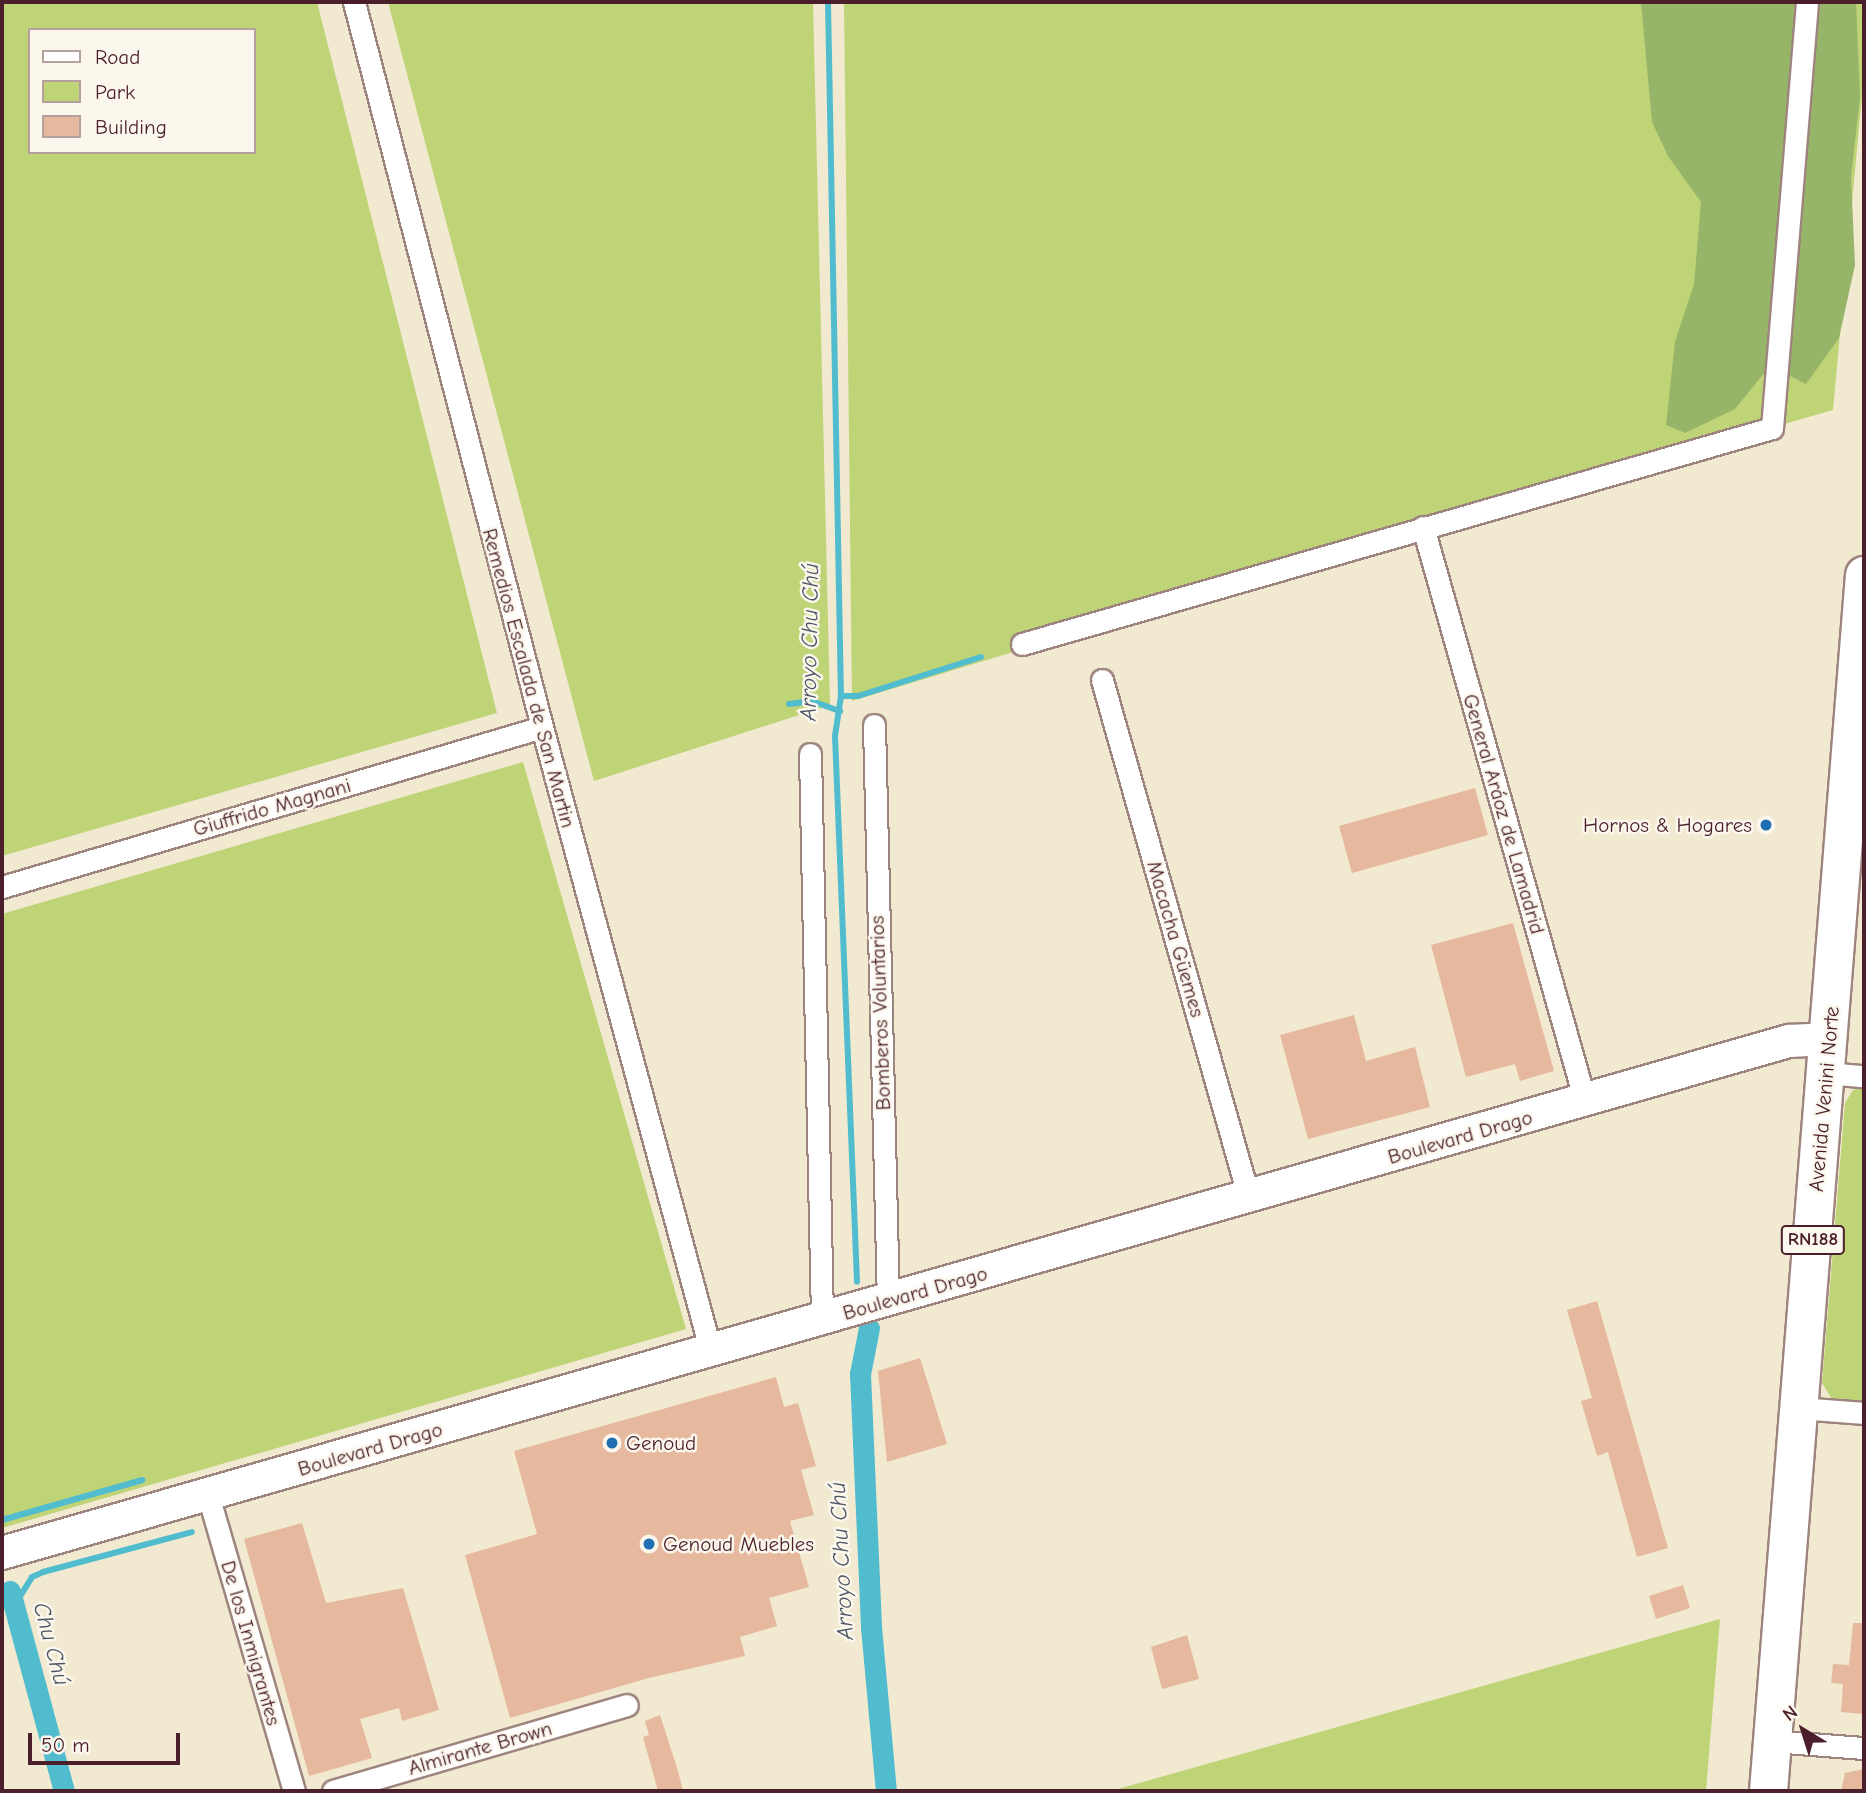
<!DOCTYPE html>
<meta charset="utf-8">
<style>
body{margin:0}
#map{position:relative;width:1866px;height:1793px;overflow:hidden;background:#f1ead1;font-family:"Comic Neue",sans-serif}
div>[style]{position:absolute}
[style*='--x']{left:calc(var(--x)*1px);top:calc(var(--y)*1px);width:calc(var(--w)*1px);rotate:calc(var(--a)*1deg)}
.green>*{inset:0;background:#bfd377}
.forest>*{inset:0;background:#97b568}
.stream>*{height:6px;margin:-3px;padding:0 3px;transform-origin:3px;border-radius:3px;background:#52bccf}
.canal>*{height:21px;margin:-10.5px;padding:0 10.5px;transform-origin:10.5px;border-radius:10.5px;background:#52bccf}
.building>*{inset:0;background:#e6b89d}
.roads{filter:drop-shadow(2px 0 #9e847e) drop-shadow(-2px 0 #9e847e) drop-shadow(0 2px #9e847e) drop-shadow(0 -2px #9e847e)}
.minor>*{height:21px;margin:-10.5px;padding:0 10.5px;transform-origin:10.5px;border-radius:10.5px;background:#fff}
.secondary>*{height:32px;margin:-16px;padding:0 16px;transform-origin:16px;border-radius:16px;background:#fff}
.trunk>*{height:37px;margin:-18.5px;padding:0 18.5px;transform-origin:18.5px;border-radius:18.5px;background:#fff}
.dots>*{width:19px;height:19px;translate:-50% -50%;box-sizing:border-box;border:4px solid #fbf7ec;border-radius:50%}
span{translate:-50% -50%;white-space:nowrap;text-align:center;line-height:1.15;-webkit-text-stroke:5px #fbf7ec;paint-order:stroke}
.shield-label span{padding:2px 5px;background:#fbf7ec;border:2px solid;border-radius:5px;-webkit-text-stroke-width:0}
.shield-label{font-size:19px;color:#4a1f2b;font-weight:700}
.street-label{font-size:21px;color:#4a1f2b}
.poi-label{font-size:21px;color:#4a1f2b}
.right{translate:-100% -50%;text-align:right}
.left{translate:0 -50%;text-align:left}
.water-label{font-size:23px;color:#4d5664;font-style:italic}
.frame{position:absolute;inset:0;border:4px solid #4a1f2b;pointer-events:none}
.legend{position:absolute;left:28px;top:28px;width:228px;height:126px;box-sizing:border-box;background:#fbf7ec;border:2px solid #b4a19f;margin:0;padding:9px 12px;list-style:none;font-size:21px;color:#4a1f2b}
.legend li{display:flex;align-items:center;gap:14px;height:35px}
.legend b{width:35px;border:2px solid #b4a19f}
.north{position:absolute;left:1768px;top:1695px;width:70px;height:70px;-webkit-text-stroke:5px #fbf7ec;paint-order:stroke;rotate:322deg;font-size:19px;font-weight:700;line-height:28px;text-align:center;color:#4a1f2b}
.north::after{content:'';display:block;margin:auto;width:24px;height:32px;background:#4a1f2b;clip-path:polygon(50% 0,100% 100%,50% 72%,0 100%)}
.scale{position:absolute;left:28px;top:1733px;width:152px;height:32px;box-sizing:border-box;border:4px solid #4a1f2b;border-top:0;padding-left:9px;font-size:21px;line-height:24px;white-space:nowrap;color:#4a1f2b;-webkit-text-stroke:5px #fbf7ec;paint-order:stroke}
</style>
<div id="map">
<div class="green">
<div style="clip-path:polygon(evenodd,2px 2px,317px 2px,497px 713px,2px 856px,2px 2px,30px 30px,254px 30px,254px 152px,30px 152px,30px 30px)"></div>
<div style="clip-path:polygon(388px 2px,813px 2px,830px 705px,594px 781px)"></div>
<div style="clip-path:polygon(844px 2px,1864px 2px,1864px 73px,1833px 410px,1423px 527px,852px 701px)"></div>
<div style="clip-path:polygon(523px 762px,686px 1329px,2px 1528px,2px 914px)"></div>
<div style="clip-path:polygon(1864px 1087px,1864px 1404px,1833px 1401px,1822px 1383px,1845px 1103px,1853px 1090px)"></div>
<div style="clip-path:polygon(1720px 1619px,1706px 1791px,1111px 1791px)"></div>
</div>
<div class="forest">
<div style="clip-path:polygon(1641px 2px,1856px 2px,1860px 97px,1851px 178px,1855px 265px,1839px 338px,1806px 384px,1770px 366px,1735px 409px,1685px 433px,1666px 425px,1675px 342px,1694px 284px,1701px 202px,1668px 156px,1652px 122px)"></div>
</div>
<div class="stream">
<div style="--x:828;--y:2;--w:694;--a:88.93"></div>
<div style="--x:841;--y:696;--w:40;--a:98.5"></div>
<div style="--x:835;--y:736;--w:546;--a:87.69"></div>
<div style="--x:841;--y:696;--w:17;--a:0"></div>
<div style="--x:858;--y:696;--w:129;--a:-17.6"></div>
<div style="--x:789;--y:704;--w:23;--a:-7"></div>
<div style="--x:812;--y:701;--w:30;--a:20"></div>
<div style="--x:2;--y:1520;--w:146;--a:-15.9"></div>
<div style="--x:14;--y:1606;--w:34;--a:-58"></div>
<div style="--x:32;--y:1577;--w:12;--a:-24"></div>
<div style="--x:43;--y:1572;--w:154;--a:-15"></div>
</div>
<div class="canal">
<div style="--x:869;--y:1328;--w:47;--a:101.1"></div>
<div style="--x:860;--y:1374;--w:253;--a:87.5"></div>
<div style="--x:871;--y:1627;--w:165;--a:84.8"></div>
<div style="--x:10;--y:1591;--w:207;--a:74.9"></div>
</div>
<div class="building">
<div style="clip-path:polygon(1475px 788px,1488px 835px,1352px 873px,1339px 826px)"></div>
<div style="clip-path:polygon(1513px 923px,1554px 1071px,1520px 1081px,1515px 1064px,1466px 1077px,1431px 945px)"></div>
<div style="clip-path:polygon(1354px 1015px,1366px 1061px,1415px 1047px,1430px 1107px,1308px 1139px,1280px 1035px)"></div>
<div style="clip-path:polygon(1597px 1301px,1668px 1548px,1637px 1557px,1608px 1452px,1597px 1456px,1581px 1401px,1592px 1398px,1567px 1310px)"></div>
<div style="clip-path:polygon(920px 1358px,947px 1444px,887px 1462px,878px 1371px)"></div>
<div style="clip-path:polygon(776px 1377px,784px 1407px,798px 1403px,816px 1466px,801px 1470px,814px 1515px,790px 1521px,809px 1587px,769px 1598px,777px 1626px,740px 1637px,745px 1656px,649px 1678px,510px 1718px,465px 1555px,537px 1534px,514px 1451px)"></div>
<div style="clip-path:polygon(302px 1523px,326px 1603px,403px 1588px,439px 1710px,402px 1721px,399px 1708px,360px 1719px,372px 1758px,309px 1776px,244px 1539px)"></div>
<div style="clip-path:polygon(1683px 1585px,1690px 1608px,1656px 1619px,1649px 1596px)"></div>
<div style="clip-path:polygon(1853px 1623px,1864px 1623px,1864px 1714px,1841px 1712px,1843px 1684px,1831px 1683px,1833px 1664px,1849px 1665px)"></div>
<div style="clip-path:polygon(1187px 1635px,1199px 1679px,1162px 1689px,1151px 1647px)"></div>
<div style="clip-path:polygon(660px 1715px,678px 1771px,683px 1791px,658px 1791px,643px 1737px,649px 1735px,645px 1721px)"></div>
<div style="clip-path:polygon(1864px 1769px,1864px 1791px,1841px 1791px,1845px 1773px)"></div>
</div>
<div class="roads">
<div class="minor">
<div style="--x:354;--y:2;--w:749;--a:75.46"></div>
<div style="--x:542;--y:727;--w:647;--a:74.87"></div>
<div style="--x:1423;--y:527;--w:596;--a:74.24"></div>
<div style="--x:1022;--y:644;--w:780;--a:-16.07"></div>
<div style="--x:1772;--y:428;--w:427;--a:-85.3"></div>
<div style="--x:1102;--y:680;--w:538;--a:74.16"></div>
<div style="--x:874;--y:725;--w:576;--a:88.61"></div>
<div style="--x:810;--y:754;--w:565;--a:88.78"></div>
<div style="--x:2;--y:887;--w:563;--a:-16.5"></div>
<div style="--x:1826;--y:1073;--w:38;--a:5"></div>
<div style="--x:1799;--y:1408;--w:65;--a:4.4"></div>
<div style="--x:208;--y:1495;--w:308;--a:73.8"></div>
<div style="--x:1772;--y:1741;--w:92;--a:4.4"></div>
<div style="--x:333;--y:1791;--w:306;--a:-16.3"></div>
</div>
<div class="secondary">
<div style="--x:2;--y:1553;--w:1859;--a:-15.99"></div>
<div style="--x:1789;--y:1041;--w:40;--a:-2.9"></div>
</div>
<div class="trunk">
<div style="--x:1768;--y:1791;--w:1220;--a:-85.49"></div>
</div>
</div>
<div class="dots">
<div style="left:1766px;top:825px;background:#1f6fb2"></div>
<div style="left:612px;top:1443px;background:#1f6fb2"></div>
<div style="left:649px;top:1544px;background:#1f6fb2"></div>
</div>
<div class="shield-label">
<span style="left:1813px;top:1240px">RN188</span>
</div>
<div class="street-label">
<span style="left:529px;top:678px;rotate:75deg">Remedios Escalada de San Martin</span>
<span style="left:272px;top:807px;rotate:-16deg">Giuffrido Magnani</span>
<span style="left:1504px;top:814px;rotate:74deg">General Aráoz de Lamadrid</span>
<span style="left:1176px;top:939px;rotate:74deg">Macacha Güemes</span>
<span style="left:880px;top:1013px;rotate:-92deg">Bomberos Voluntarios</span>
<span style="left:1824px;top:1099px;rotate:-85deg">Avenida Venini Norte</span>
<span style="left:1460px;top:1137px;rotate:-16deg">Boulevard Drago</span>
<span style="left:915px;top:1293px;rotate:-16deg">Boulevard Drago</span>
<span style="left:370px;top:1449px;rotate:-16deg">Boulevard Drago</span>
<span style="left:251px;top:1643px;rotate:74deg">De los Inmigrantes</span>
<span style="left:480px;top:1748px;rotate:-16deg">Almirante Brown</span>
</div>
<div class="poi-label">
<span class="right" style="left:1752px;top:825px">Hornos &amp; Hogares</span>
<span class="left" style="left:626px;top:1443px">Genoud</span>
<span class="left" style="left:663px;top:1544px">Genoud Muebles</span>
</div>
<div class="water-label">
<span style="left:810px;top:642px;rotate:-89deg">Arroyo Chu Chú</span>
<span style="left:842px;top:1561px;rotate:-93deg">Arroyo Chu Chú</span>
<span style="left:51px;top:1644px;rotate:75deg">Chu Chú</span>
</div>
<div class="frame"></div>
<ul class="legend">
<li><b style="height:9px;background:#fff"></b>Road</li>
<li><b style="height:19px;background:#bfd377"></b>Park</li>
<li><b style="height:19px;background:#e6b89d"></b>Building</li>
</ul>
<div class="north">N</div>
<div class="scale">50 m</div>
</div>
